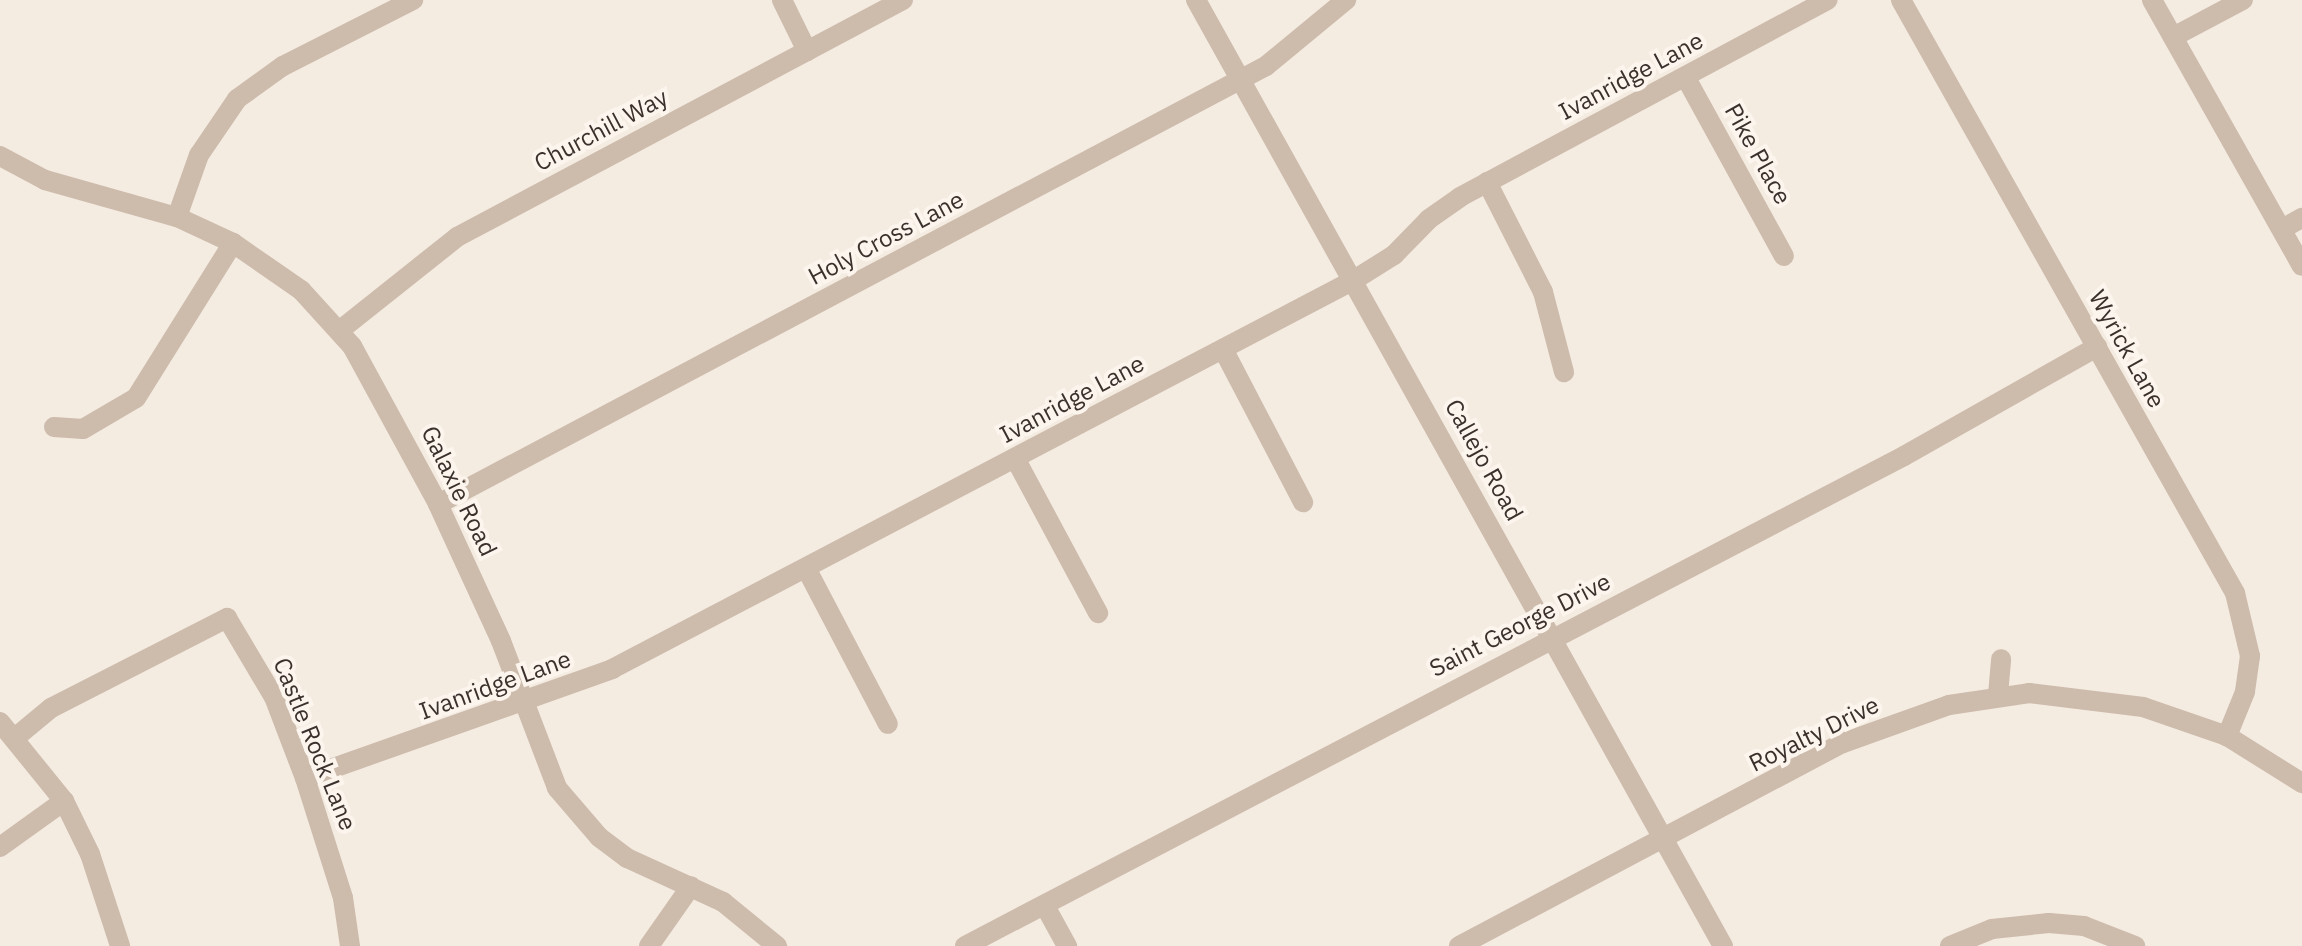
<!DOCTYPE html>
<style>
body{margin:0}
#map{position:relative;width:2302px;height:946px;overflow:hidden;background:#f4ebe1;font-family:"IBM Plex Sans",sans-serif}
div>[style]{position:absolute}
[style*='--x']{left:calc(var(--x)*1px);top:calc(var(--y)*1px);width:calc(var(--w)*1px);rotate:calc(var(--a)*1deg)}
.minor>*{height:20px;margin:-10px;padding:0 10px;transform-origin:10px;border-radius:10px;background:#cdbbac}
.tertiary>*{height:20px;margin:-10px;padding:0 10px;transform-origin:10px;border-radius:10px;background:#cdbbac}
span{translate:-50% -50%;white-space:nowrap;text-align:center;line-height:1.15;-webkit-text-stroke:8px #fbf5ee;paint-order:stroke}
.street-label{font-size:24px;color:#3b302b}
</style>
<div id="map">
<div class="minor">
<div style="--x:782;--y:0;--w:57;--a:63.9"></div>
<div style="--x:1901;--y:0;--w:681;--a:60.61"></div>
<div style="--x:2235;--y:593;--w:65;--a:76.6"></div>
<div style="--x:2250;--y:656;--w:36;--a:98"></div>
<div style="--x:2245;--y:692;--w:48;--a:112.2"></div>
<div style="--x:2152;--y:0;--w:305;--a:60.6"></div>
<div style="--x:2173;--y:37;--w:79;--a:-27.9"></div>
<div style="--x:1686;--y:78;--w:203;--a:61.2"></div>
<div style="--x:1487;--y:182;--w:123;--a:63"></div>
<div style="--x:1543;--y:292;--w:83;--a:75.3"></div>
<div style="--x:177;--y:217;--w:66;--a:-70.5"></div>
<div style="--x:199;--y:155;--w:68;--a:-55.8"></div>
<div style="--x:237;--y:99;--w:57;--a:-35.7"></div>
<div style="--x:283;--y:66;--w:146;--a:-26.9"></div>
<div style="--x:2282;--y:229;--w:23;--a:-29"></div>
<div style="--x:339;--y:331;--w:151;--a:-38.5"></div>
<div style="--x:457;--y:237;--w:505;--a:-27.99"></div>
<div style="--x:1223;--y:349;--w:173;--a:62.4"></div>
<div style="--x:54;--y:427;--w:29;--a:4"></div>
<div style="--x:83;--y:429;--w:61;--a:-30.3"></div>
<div style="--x:136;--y:398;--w:183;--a:-58"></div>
<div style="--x:1015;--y:458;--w:176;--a:61.8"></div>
<div style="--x:438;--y:504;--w:937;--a:-27.88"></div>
<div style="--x:1266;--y:66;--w:104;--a:-39.5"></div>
<div style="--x:806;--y:568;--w:176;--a:62.3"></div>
<div style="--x:1998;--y:695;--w:36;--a:-85"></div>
<div style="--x:0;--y:722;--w:102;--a:51"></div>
<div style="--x:64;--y:801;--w:59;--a:63.9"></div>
<div style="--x:90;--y:854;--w:97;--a:71.9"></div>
<div style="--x:16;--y:737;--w:45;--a:-39.6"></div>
<div style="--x:51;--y:708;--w:198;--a:-27.1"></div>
<div style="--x:227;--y:618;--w:92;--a:59.3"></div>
<div style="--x:274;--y:697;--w:87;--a:69.1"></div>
<div style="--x:305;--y:778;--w:126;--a:72.4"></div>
<div style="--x:343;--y:898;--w:49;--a:81.7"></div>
<div style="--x:305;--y:778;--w:326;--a:-19.5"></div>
<div style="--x:612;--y:669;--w:838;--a:-27.67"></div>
<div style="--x:1354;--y:280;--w:47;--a:-32"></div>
<div style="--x:1394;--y:255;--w:50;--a:-45.8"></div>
<div style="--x:1429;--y:219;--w:38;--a:-35"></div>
<div style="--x:1460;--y:197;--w:417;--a:-28.2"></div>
<div style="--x:0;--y:847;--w:79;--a:-35.7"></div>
<div style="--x:1045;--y:906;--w:46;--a:61.2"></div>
<div style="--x:649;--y:946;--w:73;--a:-55"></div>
<div style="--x:965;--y:946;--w:1059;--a:-27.56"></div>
<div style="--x:1904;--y:456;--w:222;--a:-29.5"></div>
<div style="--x:1459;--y:946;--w:434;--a:-27.9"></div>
<div style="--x:1843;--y:743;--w:113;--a:-19.7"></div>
<div style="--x:1949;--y:705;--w:81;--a:-8.5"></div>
<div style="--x:2029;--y:693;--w:115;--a:7"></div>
<div style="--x:2143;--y:707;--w:89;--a:19"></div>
<div style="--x:2227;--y:736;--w:89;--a:32.1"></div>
<div style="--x:1950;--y:946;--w:45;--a:-22"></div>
<div style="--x:1992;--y:929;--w:57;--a:-6"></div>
<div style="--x:2049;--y:923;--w:35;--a:5"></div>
<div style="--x:2084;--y:926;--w:55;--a:21.4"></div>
</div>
<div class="tertiary">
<div style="--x:1196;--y:0;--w:1083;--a:60.88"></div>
<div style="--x:0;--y:156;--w:51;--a:28.1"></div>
<div style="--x:45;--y:180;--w:137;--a:15.7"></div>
<div style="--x:177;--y:217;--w:62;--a:24.9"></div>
<div style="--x:233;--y:243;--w:83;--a:34.7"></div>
<div style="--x:301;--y:290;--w:76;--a:47.7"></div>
<div style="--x:352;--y:346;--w:180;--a:61.4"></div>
<div style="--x:438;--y:504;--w:151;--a:65.3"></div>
<div style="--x:501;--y:641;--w:157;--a:69.1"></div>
<div style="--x:557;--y:788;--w:65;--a:49.4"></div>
<div style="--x:599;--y:837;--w:35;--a:37"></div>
<div style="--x:627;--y:858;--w:106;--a:24.6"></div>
<div style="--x:723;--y:902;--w:70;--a:39.2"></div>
</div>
<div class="street-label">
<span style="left:1631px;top:76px;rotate:-28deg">Ivanridge Lane</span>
<span style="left:601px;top:130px;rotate:-28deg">Churchill Way</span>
<span style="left:1758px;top:154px;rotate:61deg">Pike Place</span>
<span style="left:886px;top:238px;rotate:-28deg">Holy Cross Lane</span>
<span style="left:2127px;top:349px;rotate:61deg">Wyrick Lane</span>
<span style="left:1072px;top:399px;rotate:-28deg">Ivanridge Lane</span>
<span style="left:1484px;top:460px;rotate:61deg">Callejo Road</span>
<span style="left:459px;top:491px;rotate:64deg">Galaxie Road</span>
<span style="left:1520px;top:625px;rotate:-27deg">Saint George Drive</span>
<span style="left:495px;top:685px;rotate:-20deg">Ivanridge Lane</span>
<span style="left:1814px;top:734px;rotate:-26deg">Royalty Drive</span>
<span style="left:315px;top:744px;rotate:68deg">Castle Rock Lane</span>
</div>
</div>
